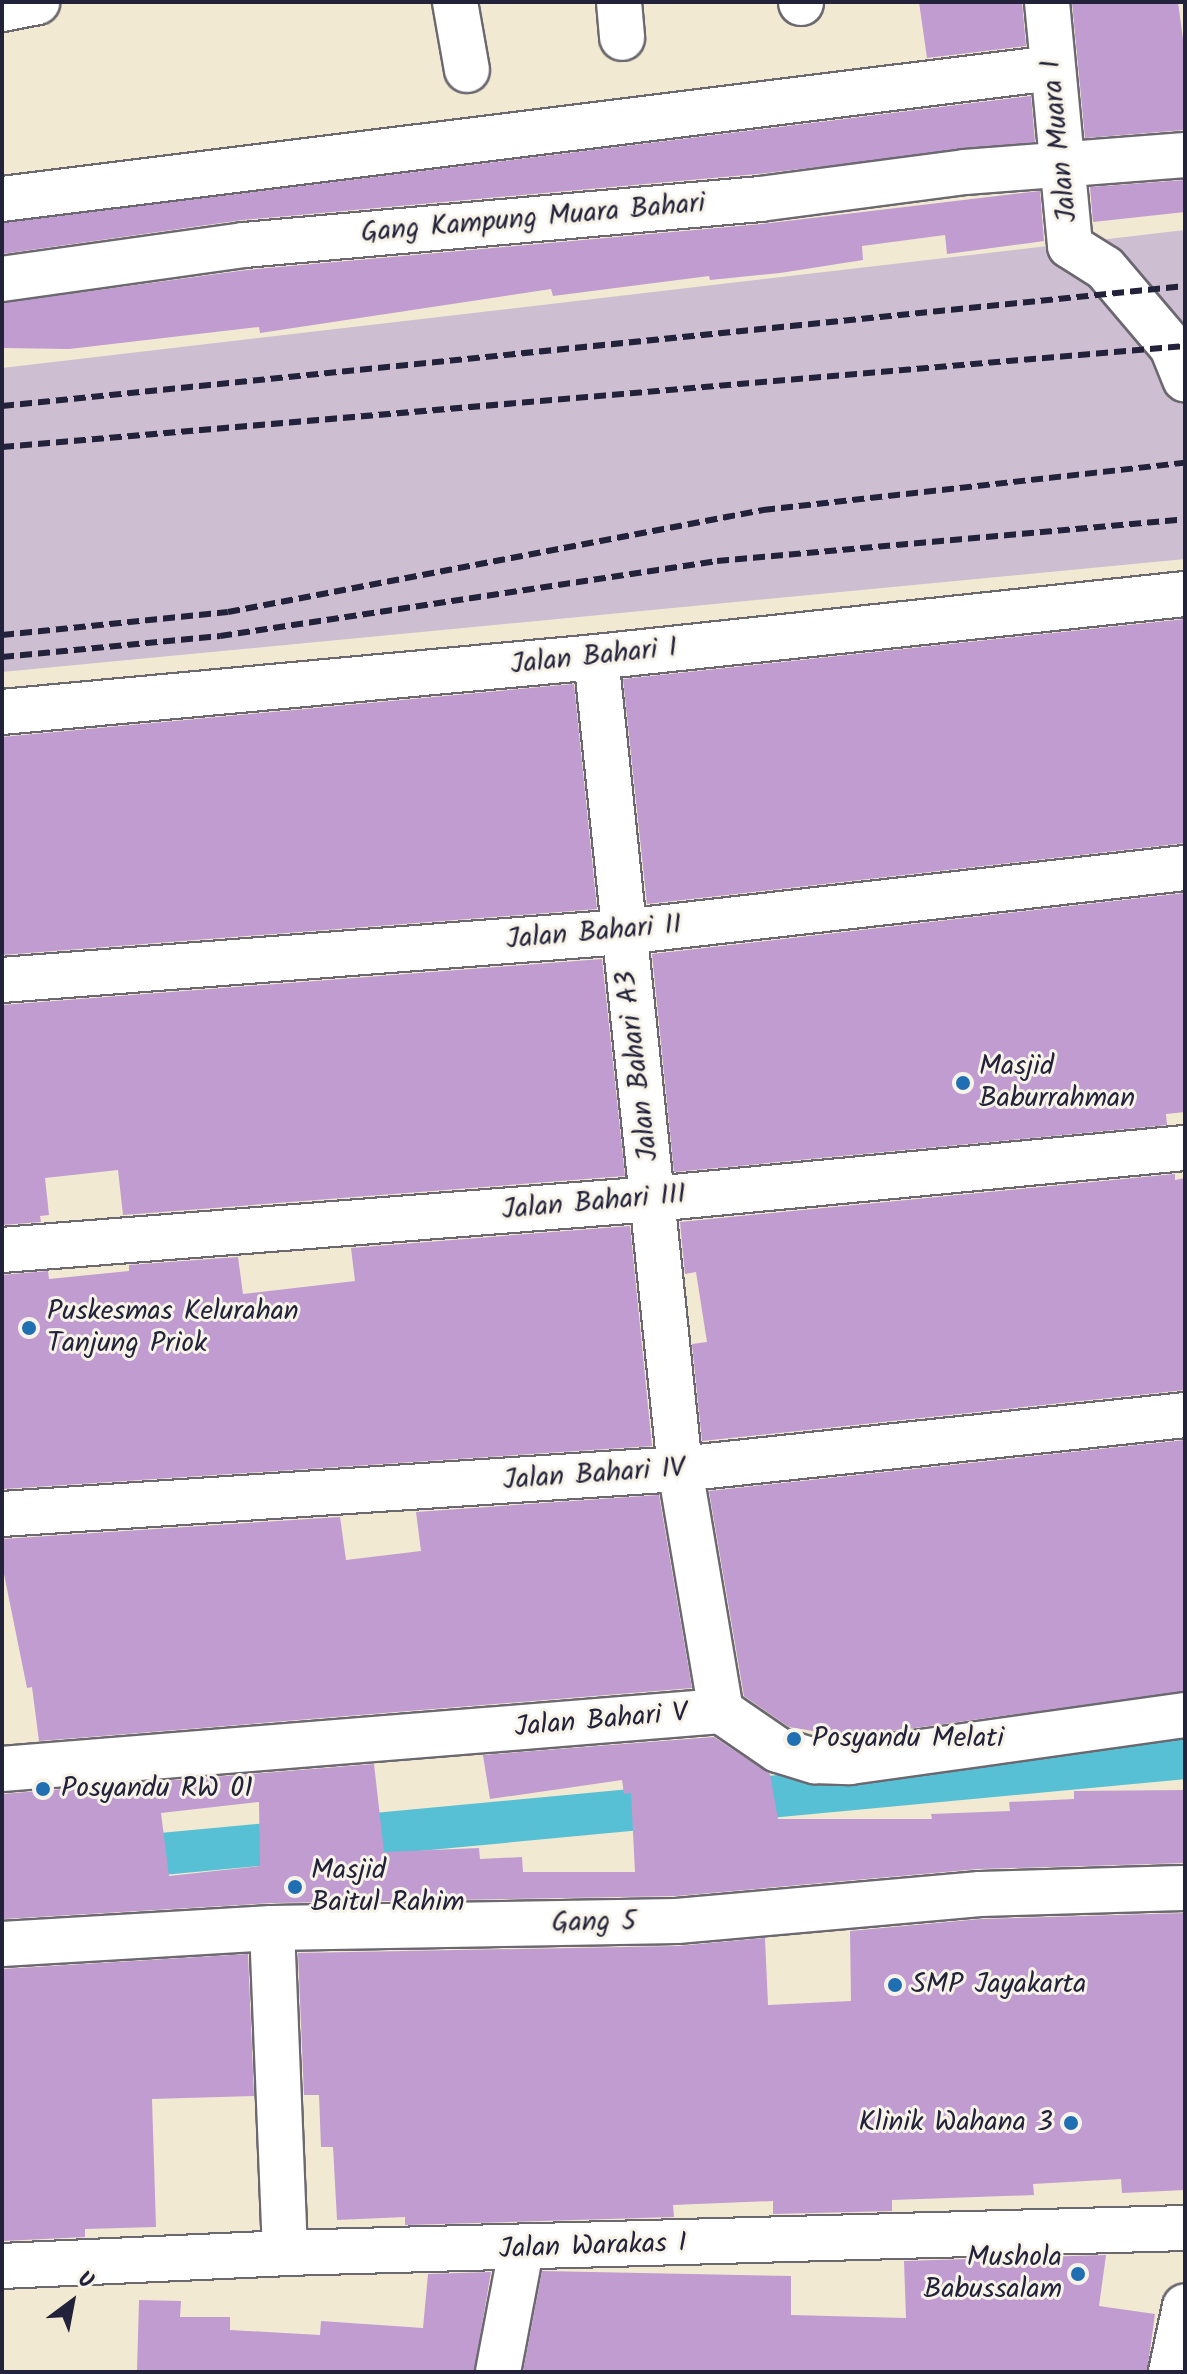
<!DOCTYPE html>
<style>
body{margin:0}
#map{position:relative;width:1187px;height:2374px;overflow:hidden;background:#f2e9d2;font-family:Kalam,sans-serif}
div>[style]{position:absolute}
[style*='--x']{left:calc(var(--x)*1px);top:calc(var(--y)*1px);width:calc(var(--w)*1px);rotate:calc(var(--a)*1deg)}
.industrial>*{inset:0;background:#cebed2}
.canal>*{height:42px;margin:-21px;padding:0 21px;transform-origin:21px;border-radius:21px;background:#57c0d4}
.building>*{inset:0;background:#c09cd1}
.roads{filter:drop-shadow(2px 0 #6b6870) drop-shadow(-2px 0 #6b6870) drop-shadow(0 2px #6b6870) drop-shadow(0 -2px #6b6870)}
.minor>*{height:44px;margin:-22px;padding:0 22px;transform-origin:22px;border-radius:22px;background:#fff}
.rail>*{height:6px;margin-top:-3px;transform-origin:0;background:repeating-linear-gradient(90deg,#22223b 0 12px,transparent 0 18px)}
.dots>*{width:22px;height:22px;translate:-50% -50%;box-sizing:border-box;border:4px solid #f7f3e8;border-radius:50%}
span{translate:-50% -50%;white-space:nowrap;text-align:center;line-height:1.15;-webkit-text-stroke:6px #f7f3e8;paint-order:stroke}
.street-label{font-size:28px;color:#22223b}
.poi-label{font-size:28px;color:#22223b}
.left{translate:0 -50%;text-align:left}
.right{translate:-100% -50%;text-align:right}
.frame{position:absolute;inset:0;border:4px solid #22223b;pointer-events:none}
.north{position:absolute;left:32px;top:2262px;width:80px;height:80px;-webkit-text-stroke:6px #f7f3e8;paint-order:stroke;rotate:32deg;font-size:22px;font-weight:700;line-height:32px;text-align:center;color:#22223b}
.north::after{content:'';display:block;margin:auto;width:28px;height:36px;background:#22223b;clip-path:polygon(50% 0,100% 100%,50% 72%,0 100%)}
</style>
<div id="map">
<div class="industrial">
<div style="clip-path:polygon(1185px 230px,1185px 559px,2px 672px,2px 368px)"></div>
</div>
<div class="canal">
<div style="--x:2;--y:1869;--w:1188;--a:-5.36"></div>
</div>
<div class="building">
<div style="clip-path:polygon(919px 2px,1022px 2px,1026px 46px,927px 58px)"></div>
<div style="clip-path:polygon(1072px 2px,1178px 2px,1185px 54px,1185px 130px,1085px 138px)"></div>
<div style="clip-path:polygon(1031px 96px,1035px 142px,757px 174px,242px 220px,2px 254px,2px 223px)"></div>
<div style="clip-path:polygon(1185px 180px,1185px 212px,1093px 222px,1090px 187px)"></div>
<div style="clip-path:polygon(1040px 191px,1044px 241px,1030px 243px,947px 254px,945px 235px,862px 246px,863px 260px,780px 273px,710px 280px,709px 276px,553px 296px,551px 289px,260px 333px,259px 327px,69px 349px,2px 348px,2px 303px,247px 270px,762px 224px)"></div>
<div style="clip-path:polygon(1185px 619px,1185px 843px,647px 904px,623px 679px)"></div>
<div style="clip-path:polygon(574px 684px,597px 909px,2px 955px,2px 737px)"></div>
<div style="clip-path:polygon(1185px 893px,1185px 1112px,1166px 1114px,1167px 1125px,674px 1172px,652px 954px)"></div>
<div style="clip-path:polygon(602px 959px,625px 1176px,123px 1215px,118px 1170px,45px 1178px,49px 1215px,40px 1216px,41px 1222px,2px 1225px,2px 1005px)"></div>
<div style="clip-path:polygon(1175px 1174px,1175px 1180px,1185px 1178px,1185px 1390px,702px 1441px,692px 1344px,707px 1342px,696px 1272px,685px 1274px,680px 1222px)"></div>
<div style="clip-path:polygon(630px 1226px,652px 1446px,4px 1489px,2px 1275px,48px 1271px,49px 1279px,129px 1271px,129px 1265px,238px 1257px,243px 1294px,355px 1281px,351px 1248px)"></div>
<div style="clip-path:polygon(1185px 1440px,1185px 1691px,849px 1737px,789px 1727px,744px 1696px,709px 1491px)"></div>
<div style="clip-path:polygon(659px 1495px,692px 1688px,39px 1741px,32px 1687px,27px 1688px,2px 1564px,2px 1539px,340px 1517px,346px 1560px,421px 1551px,416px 1512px)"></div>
<div style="clip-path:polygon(evenodd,714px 1737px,770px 1774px,778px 1819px,932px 1819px,931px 1814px,1010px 1811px,1009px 1802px,1074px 1799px,1074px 1791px,1185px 1790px,1185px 1863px,978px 1869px,676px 1896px,272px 1903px,3px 1919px,2px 1794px,374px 1764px,384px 1852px,479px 1848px,480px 1859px,522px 1857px,523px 1872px,635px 1872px,631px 1793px,624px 1794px,622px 1780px,490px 1799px,483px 1755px,714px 1737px,259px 1802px,260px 1866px,169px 1876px,161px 1813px,259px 1802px)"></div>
<div style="clip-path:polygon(1185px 1913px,1185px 2190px,1122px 2193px,1121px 2179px,1033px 2184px,1034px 2195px,892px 2200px,892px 2211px,773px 2214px,773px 2201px,673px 2205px,674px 2217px,405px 2225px,405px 2217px,337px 2220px,333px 2147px,321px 2147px,319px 2095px,304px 2095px,298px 1953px,678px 1946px,765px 1938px,768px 2005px,851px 2001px,850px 1931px,981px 1919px)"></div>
<div style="clip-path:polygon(248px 1954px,254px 2096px,152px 2099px,156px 2227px,85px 2229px,85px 2237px,2px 2241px,2px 1969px)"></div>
<div style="clip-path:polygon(1106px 2255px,1099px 2306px,1155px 2314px,1147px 2372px,523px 2372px,542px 2271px,791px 2276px,791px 2315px,906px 2318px,904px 2261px)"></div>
<div style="clip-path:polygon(491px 2272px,474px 2372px,137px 2371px,139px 2300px,181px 2301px,180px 2317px,230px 2317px,230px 2330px,320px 2335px,321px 2321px,423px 2328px,428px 2274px)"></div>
</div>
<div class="roads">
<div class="minor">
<div style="--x:455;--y:2;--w:69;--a:80"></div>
<div style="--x:619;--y:2;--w:36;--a:85"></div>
<div style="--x:801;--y:2;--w:1;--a:90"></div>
<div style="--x:1047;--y:2;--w:245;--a:84.6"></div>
<div style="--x:1070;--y:246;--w:41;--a:32.2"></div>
<div style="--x:1105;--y:268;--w:104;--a:49.7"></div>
<div style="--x:1172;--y:347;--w:35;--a:68"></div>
<div style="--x:2;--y:9;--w:36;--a:-11"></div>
<div style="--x:2;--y:199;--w:1058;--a:-7.11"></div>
<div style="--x:2;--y:279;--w:244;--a:-8"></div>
<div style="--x:244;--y:245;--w:518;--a:-5.09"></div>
<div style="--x:760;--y:199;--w:207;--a:-7.5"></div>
<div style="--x:965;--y:172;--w:221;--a:-4.4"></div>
<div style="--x:596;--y:657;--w:816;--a:84.09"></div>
<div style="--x:680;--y:1469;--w:245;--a:80.4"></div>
<div style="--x:2;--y:712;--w:597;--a:-5.29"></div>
<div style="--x:596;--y:657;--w:592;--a:-6.11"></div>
<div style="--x:2;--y:980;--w:623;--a:-4.42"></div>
<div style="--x:623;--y:932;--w:566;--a:-6.5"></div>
<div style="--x:2;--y:1250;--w:653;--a:-4.48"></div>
<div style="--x:653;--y:1199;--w:534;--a:-5.48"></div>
<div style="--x:2;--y:1514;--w:679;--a:-3.8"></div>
<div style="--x:680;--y:1469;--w:508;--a:-6.1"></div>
<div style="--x:2;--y:1769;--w:721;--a:-4.61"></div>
<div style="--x:721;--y:1711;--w:69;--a:34.4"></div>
<div style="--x:778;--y:1750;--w:39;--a:17"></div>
<div style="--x:815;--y:1761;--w:35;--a:2"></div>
<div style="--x:850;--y:1762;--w:338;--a:-8"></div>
<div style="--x:272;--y:1928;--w:325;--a:87.7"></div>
<div style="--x:2;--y:1944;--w:270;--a:-3.4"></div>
<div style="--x:272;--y:1928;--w:405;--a:-1"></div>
<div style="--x:677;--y:1921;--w:304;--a:-5.1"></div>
<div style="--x:980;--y:1894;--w:205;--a:-1.7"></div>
<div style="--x:2;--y:2266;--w:283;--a:-2.6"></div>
<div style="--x:285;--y:2253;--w:900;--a:-1.59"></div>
<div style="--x:498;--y:2372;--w:124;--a:-79.3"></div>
<div style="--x:1171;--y:2372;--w:67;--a:-78"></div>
</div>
</div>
<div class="rail">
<div style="--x:2;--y:406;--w:1189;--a:-5.79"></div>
<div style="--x:2;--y:447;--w:1187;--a:-4.88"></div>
<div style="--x:2;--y:635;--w:227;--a:-5.8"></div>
<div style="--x:228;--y:612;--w:545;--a:-10.79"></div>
<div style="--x:763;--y:510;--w:425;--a:-6.4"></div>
<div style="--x:2;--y:657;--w:219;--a:-5.5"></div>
<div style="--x:220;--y:636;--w:503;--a:-8.58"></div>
<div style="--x:717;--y:561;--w:470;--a:-5.1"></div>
</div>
<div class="dots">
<div style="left:963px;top:1083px;background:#1f6fb2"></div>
<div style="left:29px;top:1328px;background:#1f6fb2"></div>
<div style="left:794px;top:1739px;background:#1f6fb2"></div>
<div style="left:43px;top:1789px;background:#1f6fb2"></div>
<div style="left:295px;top:1887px;background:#1f6fb2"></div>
<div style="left:895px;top:1985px;background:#1f6fb2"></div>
<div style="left:1071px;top:2123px;background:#1f6fb2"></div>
<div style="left:1078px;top:2274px;background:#1f6fb2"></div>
</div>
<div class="street-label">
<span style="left:1060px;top:141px;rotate:-96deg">Jalan Muara I</span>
<span style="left:533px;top:219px;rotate:-5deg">Gang Kampung Muara Bahari</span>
<span style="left:594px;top:657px;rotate:-6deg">Jalan Bahari I</span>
<span style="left:594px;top:933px;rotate:-5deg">Jalan Bahari II</span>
<span style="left:638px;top:1066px;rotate:-97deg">Jalan Bahari A3</span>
<span style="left:594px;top:1203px;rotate:-5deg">Jalan Bahari III</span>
<span style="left:594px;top:1475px;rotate:-4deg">Jalan Bahari IV</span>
<span style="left:601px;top:1721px;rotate:-5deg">Jalan Bahari V</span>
<span style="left:594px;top:1923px;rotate:-1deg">Gang 5</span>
<span style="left:593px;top:2247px;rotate:-2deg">Jalan Warakas I</span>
</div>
<div class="poi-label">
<span class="left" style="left:979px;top:1083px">Masjid<br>Baburrahman</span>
<span class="left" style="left:47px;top:1328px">Puskesmas Kelurahan<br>Tanjung Priok</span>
<span class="left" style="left:812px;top:1739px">Posyandu Melati</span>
<span class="left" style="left:61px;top:1789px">Posyandu RW 01</span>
<span class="left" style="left:311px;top:1887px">Masjid<br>Baitul Rahim</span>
<span class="left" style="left:911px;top:1985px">SMP Jayakarta</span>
<span class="right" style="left:1053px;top:2123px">Klinik Wahana 3</span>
<span class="right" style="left:1062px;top:2274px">Mushola<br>Babussalam</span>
</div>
<div class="frame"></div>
<div class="north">U</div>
</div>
